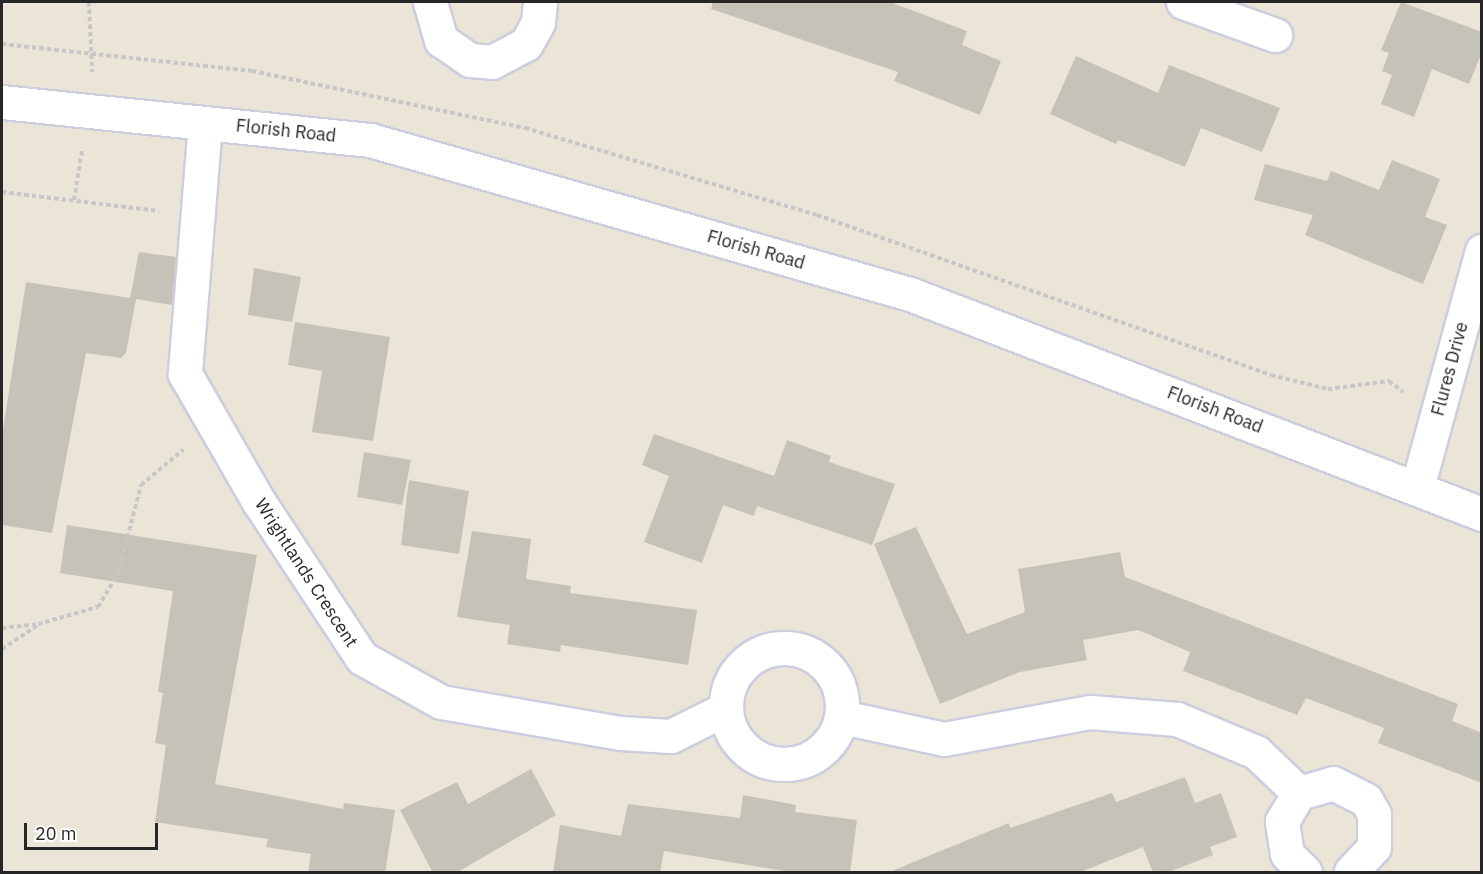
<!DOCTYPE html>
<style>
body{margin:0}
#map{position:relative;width:1483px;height:874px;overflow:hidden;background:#eae5d7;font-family:"IBM Plex Sans",sans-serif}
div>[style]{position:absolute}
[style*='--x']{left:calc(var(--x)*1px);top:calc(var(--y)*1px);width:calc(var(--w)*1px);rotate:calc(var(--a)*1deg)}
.building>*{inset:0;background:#c5c2b7}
.path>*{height:4px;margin-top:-2px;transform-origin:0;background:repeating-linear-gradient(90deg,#c7c7c7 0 4.5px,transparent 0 7.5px)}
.roads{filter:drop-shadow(2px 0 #cdcde0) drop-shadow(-2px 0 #cdcde0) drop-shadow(0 2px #cdcde0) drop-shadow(0 -2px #cdcde0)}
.minor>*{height:33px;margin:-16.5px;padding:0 16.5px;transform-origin:16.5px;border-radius:16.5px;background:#fff}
.minor>.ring{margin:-16.5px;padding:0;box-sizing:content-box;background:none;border:33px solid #fff;border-radius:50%}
.tertiary>*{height:33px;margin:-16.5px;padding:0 16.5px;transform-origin:16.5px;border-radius:16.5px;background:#fff}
span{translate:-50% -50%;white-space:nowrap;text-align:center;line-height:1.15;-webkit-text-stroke:6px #fff;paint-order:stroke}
.street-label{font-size:18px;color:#272727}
.frame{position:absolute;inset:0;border:3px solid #272727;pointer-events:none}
.scale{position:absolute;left:24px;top:823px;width:134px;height:27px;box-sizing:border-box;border:3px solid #272727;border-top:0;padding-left:8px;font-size:18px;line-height:21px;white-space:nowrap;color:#272727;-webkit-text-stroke:4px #fff;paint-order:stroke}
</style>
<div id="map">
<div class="building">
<div style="clip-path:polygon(713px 2px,890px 2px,967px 31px,962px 45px,1001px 61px,980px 115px,894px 81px,898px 72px,711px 9px)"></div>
<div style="clip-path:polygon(1401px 2px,1482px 32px,1482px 52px,1469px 84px,1432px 69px,1414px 117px,1381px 104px,1392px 75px,1382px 71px,1389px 53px,1381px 50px)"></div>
<div style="clip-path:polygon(1076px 56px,1158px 93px,1169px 65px,1280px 108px,1262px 152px,1201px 128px,1185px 167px,1118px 140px,1116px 144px,1050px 114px)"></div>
<div style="clip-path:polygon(1392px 160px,1440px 179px,1425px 217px,1447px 225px,1423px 284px,1305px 235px,1313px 215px,1254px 200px,1265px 164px,1327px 181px,1331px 171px,1379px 190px)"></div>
<div style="clip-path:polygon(139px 252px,176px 257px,172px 305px,136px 299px,126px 353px,121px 358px,86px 353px,52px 533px,2px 525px,2px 436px,26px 282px,130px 298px)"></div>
<div style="clip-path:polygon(254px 268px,301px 277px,292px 322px,248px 315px)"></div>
<div style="clip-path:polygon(295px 322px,390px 337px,373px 441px,312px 432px,322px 371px,288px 365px)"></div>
<div style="clip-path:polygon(654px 434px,774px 476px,787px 440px,831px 456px,829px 462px,895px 484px,872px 545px,757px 506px,754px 516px,723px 505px,702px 563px,644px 542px,669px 476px,642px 465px)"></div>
<div style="clip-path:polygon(364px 452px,411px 460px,402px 505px,357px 497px)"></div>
<div style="clip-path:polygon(409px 480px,469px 491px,459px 554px,401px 545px)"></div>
<div style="clip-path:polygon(67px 525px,257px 555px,215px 784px,343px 809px,344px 803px,395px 810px,385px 873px,308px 873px,311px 854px,266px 847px,268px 839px,155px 822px,166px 745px,155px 743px,163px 693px,158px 692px,173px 591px,60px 573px)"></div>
<div style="clip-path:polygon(916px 527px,967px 634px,1025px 612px,1018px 569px,1120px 552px,1125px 577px,1458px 704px,1452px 721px,1482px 733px,1482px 783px,1378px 743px,1384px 728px,1306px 698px,1297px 715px,1183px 671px,1190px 652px,1138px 630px,1083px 640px,1087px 660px,1020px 672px,940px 704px,874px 544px)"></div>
<div style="clip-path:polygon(472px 531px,531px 539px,526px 579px,571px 586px,570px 593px,697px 610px,688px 665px,561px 645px,560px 652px,507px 644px,510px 625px,457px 617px)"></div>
<div style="clip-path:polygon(531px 769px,556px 815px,456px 873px,433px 873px,400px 810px,457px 782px,468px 804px)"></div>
<div style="clip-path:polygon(1185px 777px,1195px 803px,1221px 793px,1237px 837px,1210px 847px,1213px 855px,1166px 873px,1153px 873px,1143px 847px,1078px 873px,887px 873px,1009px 823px,1010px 828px,1112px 793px,1116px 802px)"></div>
<div style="clip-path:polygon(743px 795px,796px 805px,795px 812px,857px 820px,850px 873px,796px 873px,664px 851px,660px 873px,553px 873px,560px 825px,621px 836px,628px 804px,740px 818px)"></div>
</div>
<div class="path">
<div style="--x:89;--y:2;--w:70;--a:87.5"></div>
<div style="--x:2;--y:44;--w:251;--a:6.2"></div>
<div style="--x:252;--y:71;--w:279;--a:11.8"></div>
<div style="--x:525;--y:128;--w:305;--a:16.6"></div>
<div style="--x:817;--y:215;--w:481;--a:19.4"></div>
<div style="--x:1271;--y:375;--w:59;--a:13.8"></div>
<div style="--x:1328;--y:389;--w:62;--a:-7.5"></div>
<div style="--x:1389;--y:381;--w:18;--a:38"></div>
<div style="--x:2;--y:192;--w:158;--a:6.9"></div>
<div style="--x:74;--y:200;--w:50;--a:-80.7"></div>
<div style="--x:2;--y:628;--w:36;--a:-6"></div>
<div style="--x:38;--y:624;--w:62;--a:-15.8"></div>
<div style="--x:98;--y:607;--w:39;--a:-59"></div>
<div style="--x:118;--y:574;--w:92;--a:-75.5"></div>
<div style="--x:141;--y:485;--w:55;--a:-39.8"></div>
<div style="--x:2;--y:649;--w:43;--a:-33.7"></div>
</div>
<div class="roads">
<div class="minor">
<div style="--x:430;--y:2;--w:40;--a:74"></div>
<div style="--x:441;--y:40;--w:35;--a:35"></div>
<div style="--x:470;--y:60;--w:22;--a:5"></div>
<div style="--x:492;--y:62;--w:38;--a:-28"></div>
<div style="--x:526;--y:44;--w:25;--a:-61"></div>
<div style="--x:538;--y:22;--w:20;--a:-84"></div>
<div style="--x:1183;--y:2;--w:98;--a:19.7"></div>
<div style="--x:205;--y:123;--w:252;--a:94.6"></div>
<div style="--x:185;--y:374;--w:148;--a:60"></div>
<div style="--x:259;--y:502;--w:187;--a:56.6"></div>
<div style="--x:362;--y:658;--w:90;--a:29.1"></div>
<div style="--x:441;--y:702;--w:182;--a:9.8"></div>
<div style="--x:620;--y:733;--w:51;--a:3.4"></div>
<div style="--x:671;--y:736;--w:60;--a:-26.6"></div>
<div style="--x:1417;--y:488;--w:246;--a:-74.7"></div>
<div class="ring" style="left:726px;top:648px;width:83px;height:83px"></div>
<div style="--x:842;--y:717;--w:104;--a:12.2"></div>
<div style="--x:944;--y:739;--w:148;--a:-10.5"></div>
<div style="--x:1090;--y:712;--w:87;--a:4.6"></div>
<div style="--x:1177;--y:719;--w:86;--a:22.7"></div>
<div style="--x:1256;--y:752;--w:59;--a:43.6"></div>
<div style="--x:1305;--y:872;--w:25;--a:-135"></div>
<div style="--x:1287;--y:854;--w:33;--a:-99"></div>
<div style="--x:1282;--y:821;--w:33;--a:-59"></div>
<div style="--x:1299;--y:793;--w:35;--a:-16"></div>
<div style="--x:1333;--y:783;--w:37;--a:27"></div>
<div style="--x:1366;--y:800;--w:16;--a:60"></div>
<div style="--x:1374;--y:814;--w:33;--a:90"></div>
<div style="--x:1374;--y:847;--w:34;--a:133"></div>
</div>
<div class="tertiary">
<div style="--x:2;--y:102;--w:370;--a:5.9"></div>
<div style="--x:370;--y:140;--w:562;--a:15.92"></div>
<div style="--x:910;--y:294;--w:613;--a:21.04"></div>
</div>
</div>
<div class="street-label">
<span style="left:286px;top:131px;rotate:6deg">Florish Road</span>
<span style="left:756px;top:250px;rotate:16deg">Florish Road</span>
<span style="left:1450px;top:369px;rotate:-75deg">Flures Drive</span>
<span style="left:1215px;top:410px;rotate:21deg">Florish Road</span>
<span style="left:306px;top:573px;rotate:57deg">Wrightlands Crescent</span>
</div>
<div class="frame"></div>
<div class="scale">20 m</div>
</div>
